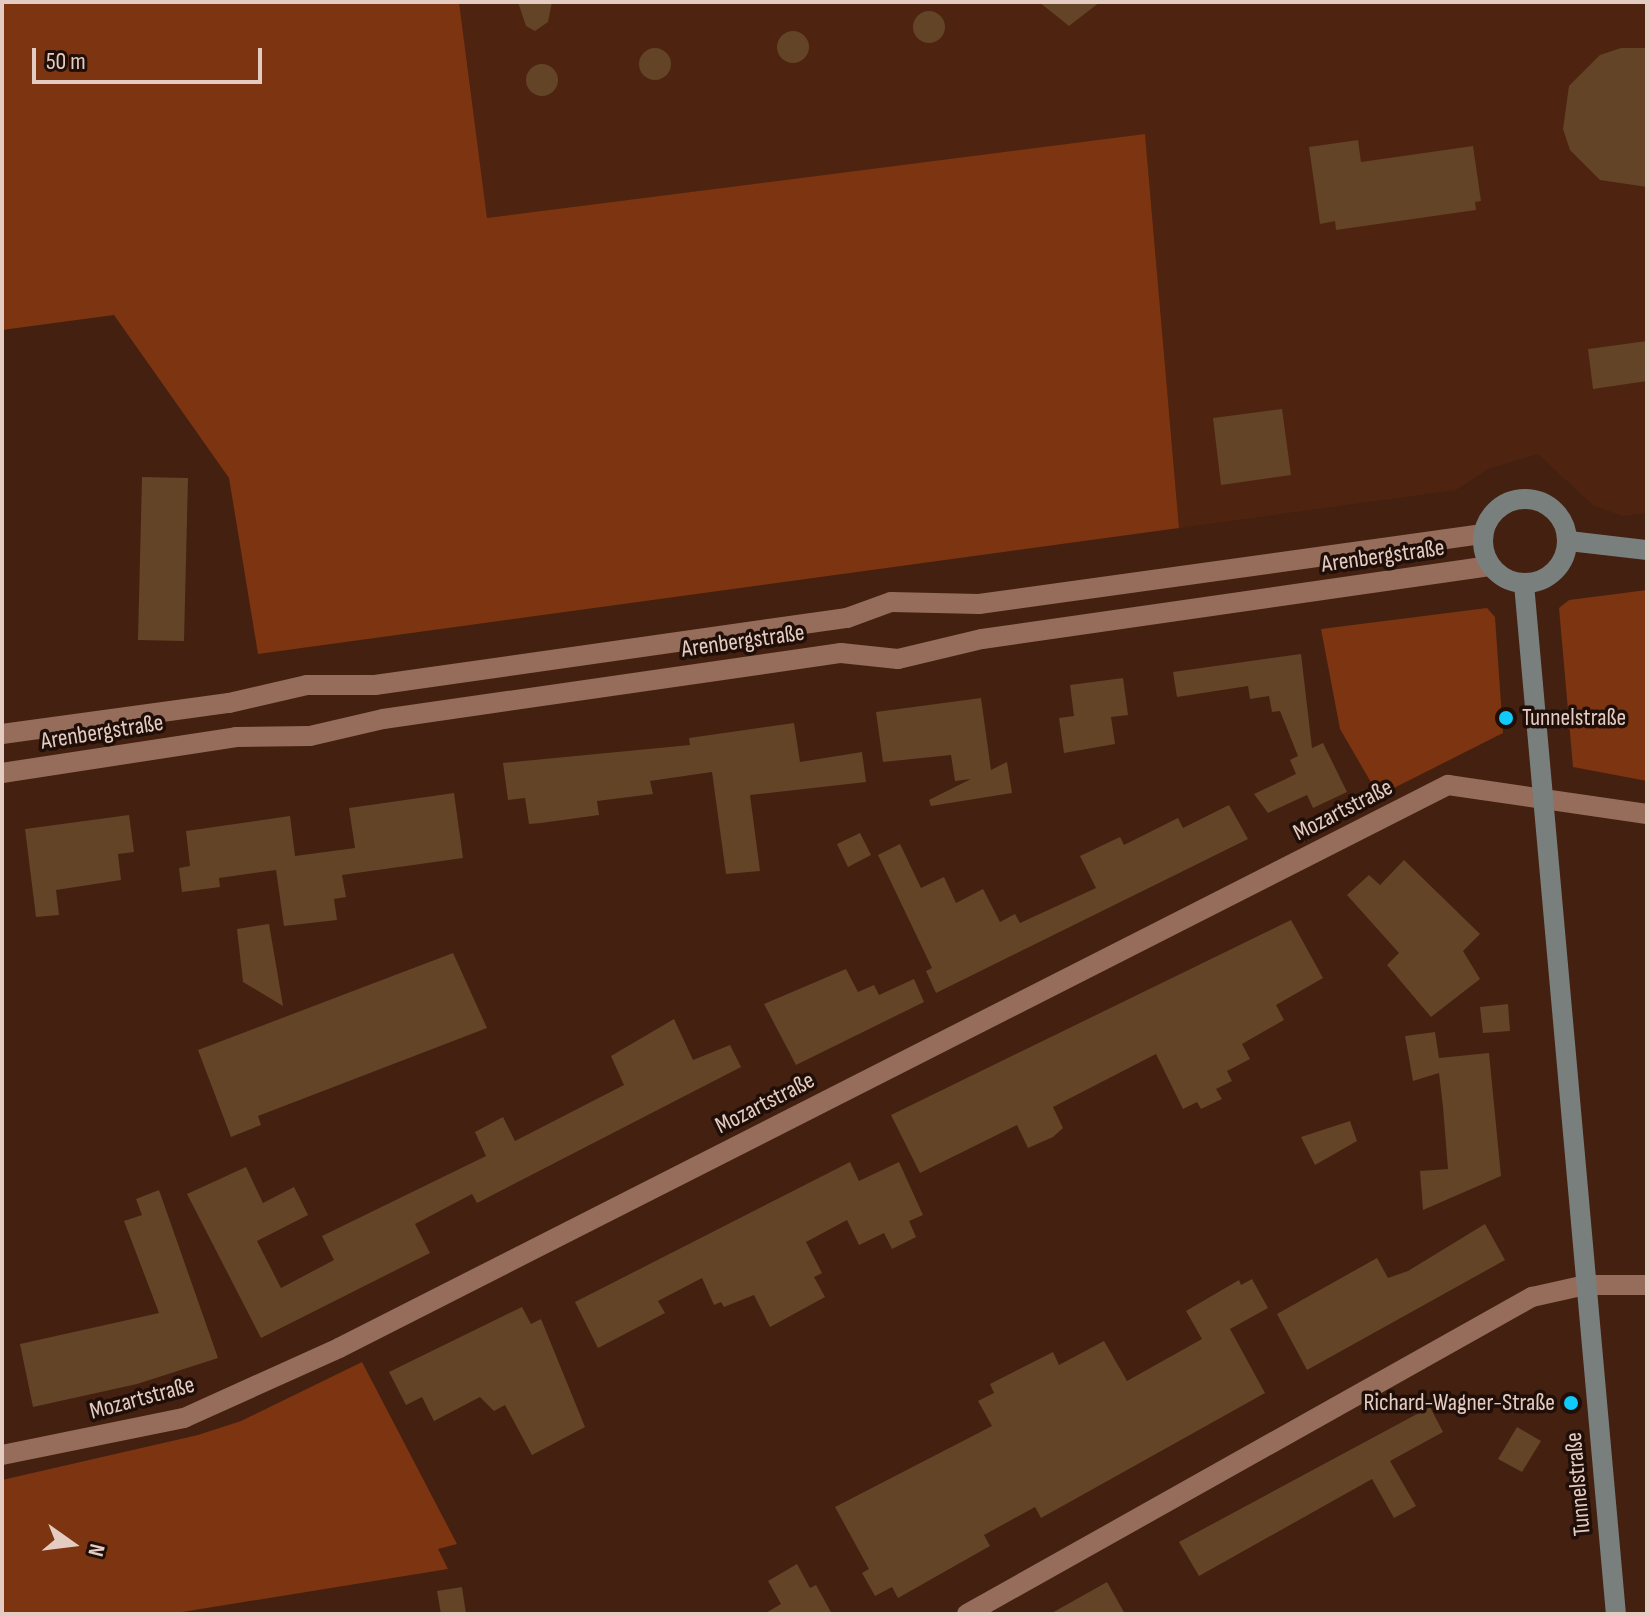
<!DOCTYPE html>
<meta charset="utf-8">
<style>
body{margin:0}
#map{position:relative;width:1649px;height:1616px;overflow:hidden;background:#432010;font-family:"Sofia Sans Condensed",sans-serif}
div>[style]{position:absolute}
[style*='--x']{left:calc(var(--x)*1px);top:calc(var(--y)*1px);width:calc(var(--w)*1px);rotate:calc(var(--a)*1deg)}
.built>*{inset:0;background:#4e2310}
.green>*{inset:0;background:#7c3411}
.building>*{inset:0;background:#634427}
.round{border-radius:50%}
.street>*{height:20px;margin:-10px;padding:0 10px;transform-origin:10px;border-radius:10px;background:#966c5a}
.secondary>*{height:20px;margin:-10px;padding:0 10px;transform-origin:10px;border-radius:10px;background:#797f7d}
.secondary>.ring{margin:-10px;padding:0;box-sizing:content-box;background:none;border:20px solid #797f7d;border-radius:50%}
.dots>*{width:22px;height:22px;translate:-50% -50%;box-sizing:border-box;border:4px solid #1f0f08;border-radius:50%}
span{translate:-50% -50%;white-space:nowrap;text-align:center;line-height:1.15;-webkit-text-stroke:7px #1f0f08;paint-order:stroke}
.street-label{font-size:24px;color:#e4ccc2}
.poi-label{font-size:24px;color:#e4ccc2}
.left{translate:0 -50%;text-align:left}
.right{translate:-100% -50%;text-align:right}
.frame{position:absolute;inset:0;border:4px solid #e4ccc2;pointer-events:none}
.north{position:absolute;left:32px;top:1504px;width:80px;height:80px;-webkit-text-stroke:6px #1f0f08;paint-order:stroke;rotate:104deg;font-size:22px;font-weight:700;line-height:32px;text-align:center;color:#e4ccc2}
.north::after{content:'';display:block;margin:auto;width:28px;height:36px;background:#e4ccc2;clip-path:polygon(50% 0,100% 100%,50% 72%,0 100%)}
.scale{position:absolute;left:32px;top:48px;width:230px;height:36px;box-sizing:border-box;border:4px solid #e4ccc2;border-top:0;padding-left:10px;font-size:24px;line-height:28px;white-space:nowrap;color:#e4ccc2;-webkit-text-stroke:6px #1f0f08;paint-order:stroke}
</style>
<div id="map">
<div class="built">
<div style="clip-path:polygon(459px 2px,1647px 2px,1647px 513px,1623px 516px,1594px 506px,1538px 454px,1488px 469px,1456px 490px,1179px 528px,1145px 135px,487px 218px)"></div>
</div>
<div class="green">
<div style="clip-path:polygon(2px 2px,459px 2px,487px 218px,1145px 134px,1179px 528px,258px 654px,229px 478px,114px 315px,2px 330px)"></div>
<div style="clip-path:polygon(1647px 590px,1647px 781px,1573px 767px,1559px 608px,1569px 600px)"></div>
<div style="clip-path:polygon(1487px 608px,1495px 617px,1503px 733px,1386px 792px,1376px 791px,1340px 729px,1321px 629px)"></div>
<div style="clip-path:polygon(362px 1362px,457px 1544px,438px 1549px,448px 1569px,170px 1614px,2px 1614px,2px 1480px,198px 1435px,241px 1421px)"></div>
</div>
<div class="building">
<div style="clip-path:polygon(518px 2px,552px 2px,548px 22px,535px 31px,526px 26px)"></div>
<div style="clip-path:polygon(1039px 2px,1100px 2px,1069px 26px)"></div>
<div class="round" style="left:913px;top:11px;width:32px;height:32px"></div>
<div class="round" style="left:777px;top:31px;width:32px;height:32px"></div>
<div style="clip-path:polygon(1621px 48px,1647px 48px,1647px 187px,1600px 180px,1570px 150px,1563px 129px,1569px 86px,1600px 55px)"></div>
<div class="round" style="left:639px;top:48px;width:32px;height:32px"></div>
<div class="round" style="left:526px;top:64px;width:32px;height:32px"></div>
<div style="clip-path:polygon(1358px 140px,1361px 162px,1473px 146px,1481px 201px,1475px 202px,1476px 210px,1336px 230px,1335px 221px,1320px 224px,1309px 147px)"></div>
<div style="clip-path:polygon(1647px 341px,1647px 381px,1593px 389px,1588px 349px)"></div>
<div style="clip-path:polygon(1282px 409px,1291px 475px,1221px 485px,1213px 418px)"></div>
<div style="clip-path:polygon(142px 477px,188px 478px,184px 641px,138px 640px)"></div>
<div style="clip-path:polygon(1301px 654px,1312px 748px,1323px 743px,1347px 792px,1313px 808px,1307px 795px,1268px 813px,1254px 794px,1296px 774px,1290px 760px,1298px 756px,1280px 711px,1272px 712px,1269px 696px,1250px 699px,1248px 686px,1177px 697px,1173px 672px)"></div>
<div style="clip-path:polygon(1123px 678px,1128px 715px,1111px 717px,1115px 744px,1064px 753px,1059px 718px,1074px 716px,1070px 685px)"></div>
<div style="clip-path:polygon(981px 698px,991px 770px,1007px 762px,1012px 793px,931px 806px,929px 800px,971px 779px,955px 781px,951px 755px,883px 762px,876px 712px)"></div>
<div style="clip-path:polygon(794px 723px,800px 762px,862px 752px,866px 782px,750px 795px,760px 871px,726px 874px,712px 772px,650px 781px,653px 794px,597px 801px,599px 815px,541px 823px,529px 824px,525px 798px,508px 800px,503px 763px,690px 745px,689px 738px)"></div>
<div style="clip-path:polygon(454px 793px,463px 858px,342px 875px,346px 897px,334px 899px,337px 920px,284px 926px,276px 870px,219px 878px,220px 887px,182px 892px,179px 868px,190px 866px,186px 831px,290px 816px,295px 856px,355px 848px,349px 808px)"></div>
<div style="clip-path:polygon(1229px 805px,1248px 839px,936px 993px,926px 971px,932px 968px,878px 855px,900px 844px,921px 888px,944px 877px,956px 903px,983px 889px,1000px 922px,1015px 914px,1020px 923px,1096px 888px,1080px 856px,1120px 837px,1124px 845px,1178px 818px,1183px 828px)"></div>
<div style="clip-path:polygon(129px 815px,134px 852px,118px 854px,121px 880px,56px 890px,59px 915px,36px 917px,25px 829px)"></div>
<div style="clip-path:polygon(860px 833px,871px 855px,848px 867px,837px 844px)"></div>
<div style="clip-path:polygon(1404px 860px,1480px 934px,1463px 951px,1480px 979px,1431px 1017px,1387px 965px,1399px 953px,1347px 895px,1369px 875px,1380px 885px)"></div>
<div style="clip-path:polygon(1291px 920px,1323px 978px,1276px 1005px,1284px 1020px,1242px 1044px,1250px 1059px,1227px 1071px,1232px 1081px,1216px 1089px,1222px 1099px,1201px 1109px,1197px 1102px,1183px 1109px,1156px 1054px,1053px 1107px,1063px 1128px,1053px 1137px,1028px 1148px,1017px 1125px,920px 1173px,891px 1115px)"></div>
<div style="clip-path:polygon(269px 924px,283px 1006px,243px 982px,237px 929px)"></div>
<div style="clip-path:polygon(453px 953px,487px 1028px,258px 1116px,261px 1125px,231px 1137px,198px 1050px)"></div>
<div style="clip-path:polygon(846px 969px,858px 992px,874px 985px,879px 995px,914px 979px,924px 1002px,796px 1065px,764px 1004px)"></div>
<div style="clip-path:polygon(1508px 1004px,1510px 1031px,1483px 1033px,1480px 1007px)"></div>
<div style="clip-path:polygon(674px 1019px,693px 1060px,730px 1045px,741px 1067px,477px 1203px,472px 1194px,415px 1224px,430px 1253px,261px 1338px,187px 1194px,246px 1167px,263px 1203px,294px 1187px,308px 1215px,257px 1241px,281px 1288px,334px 1260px,322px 1236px,486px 1156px,475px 1132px,503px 1117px,515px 1141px,624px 1085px,611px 1056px)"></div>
<div style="clip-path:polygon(1435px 1032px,1439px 1058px,1489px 1053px,1501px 1176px,1423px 1210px,1420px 1171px,1448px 1169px,1443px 1107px,1439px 1073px,1413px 1081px,1405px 1036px)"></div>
<div style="clip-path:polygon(1350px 1121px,1357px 1141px,1315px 1165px,1301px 1137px)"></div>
<div style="clip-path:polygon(850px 1162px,859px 1181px,899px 1162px,923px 1215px,909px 1221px,916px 1237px,892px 1249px,884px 1233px,859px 1245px,847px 1220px,806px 1242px,822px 1273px,814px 1277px,825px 1297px,770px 1327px,754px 1295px,724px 1307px,721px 1302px,714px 1305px,702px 1278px,658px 1301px,665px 1313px,598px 1348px,575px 1302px)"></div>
<div style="clip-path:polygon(159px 1190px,218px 1358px,137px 1384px,33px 1407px,20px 1344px,159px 1313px,124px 1221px,142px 1215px,136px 1199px)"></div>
<div style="clip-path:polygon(1485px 1224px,1505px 1260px,1307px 1370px,1277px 1314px,1377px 1258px,1388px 1278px,1408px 1271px)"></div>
<div style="clip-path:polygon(1252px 1279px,1268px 1308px,1230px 1329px,1265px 1393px,1041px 1518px,1035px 1507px,984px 1535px,990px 1546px,898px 1598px,892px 1587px,875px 1596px,862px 1573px,869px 1569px,835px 1507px,992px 1426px,978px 1401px,994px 1393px,990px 1384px,1053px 1352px,1059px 1365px,1104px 1341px,1127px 1381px,1202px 1339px,1186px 1311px,1239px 1280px,1241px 1285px)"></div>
<div style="clip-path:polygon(522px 1307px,531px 1324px,541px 1319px,585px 1427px,532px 1455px,505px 1405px,494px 1411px,480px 1397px,434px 1421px,422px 1397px,406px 1405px,389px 1372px)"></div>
<div style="clip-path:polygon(1430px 1407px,1443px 1432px,1390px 1461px,1416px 1506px,1394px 1518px,1372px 1479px,1199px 1576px,1179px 1542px)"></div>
<div style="clip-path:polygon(1517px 1427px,1541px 1441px,1522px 1472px,1498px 1459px)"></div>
<div style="clip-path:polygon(797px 1564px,810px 1588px,816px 1585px,832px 1614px,764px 1614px,781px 1604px,768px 1581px)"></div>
<div style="clip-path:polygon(1107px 1582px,1125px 1614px,1050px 1614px)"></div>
<div style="clip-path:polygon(462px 1587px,466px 1614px,441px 1614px,437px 1591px)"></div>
</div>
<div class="street">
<div style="--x:2;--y:734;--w:229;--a:-7.8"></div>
<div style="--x:229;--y:703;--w:80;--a:-13"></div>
<div style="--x:307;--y:685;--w:68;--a:0"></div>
<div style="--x:375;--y:685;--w:477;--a:-8.1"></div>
<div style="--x:847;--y:618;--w:47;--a:-20"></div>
<div style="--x:891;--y:602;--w:88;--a:1.3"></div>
<div style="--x:979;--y:604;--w:509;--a:-7.91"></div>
<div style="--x:2;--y:773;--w:237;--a:-8.7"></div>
<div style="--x:236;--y:737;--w:74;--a:-0.8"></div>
<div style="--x:310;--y:736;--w:75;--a:-13.1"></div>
<div style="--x:383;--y:719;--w:463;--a:-8.2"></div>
<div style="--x:841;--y:653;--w:57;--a:6"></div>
<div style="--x:898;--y:659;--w:86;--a:-13.4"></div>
<div style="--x:982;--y:639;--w:513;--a:-8.18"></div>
<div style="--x:2;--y:1455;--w:186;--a:-11.5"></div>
<div style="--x:184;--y:1418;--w:170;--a:-24.3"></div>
<div style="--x:339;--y:1348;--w:1244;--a:-26.92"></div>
<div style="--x:1448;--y:785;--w:201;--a:8.3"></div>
<div style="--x:967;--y:1614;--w:648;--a:-29.3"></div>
<div style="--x:1532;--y:1297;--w:55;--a:-12.5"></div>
<div style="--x:1586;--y:1285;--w:61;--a:0"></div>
</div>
<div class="secondary">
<div class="ring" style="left:1483px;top:499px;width:64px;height:64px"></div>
<div style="--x:1569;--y:541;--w:79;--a:6.6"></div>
<div style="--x:1524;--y:584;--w:1034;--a:84.9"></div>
</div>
<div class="dots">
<div style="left:1506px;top:718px;background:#10cafa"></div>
<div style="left:1571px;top:1403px;background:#10cafa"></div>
</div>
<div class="street-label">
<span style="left:1383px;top:556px;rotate:-8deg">Arenbergstraße</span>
<span style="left:743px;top:641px;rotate:-8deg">Arenbergstraße</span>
<span style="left:102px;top:732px;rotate:-9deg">Arenbergstraße</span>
<span style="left:1343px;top:810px;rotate:-27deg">Mozartstraße</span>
<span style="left:765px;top:1103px;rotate:-27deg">Mozartstraße</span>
<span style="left:142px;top:1398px;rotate:-15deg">Mozartstraße</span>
<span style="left:1578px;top:1484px;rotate:-95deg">Tunnelstraße</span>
</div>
<div class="poi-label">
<span class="left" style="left:1522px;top:718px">Tunnelstraße</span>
<span class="right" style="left:1555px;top:1403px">Richard-Wagner-Straße</span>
</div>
<div class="frame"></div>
<div class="north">N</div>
<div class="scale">50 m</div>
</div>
